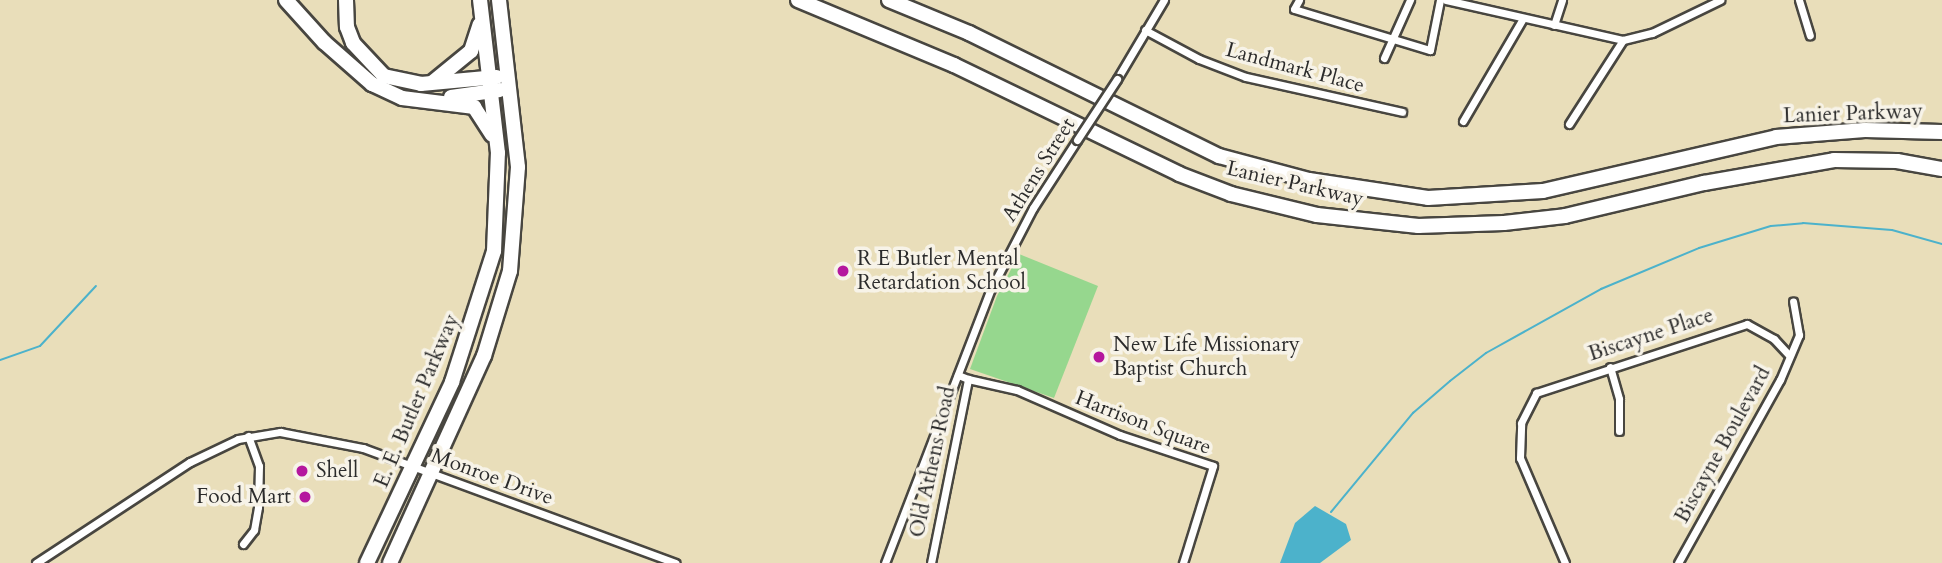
<!DOCTYPE html>
<style>
body{margin:0}
#map{position:relative;width:1942px;height:563px;overflow:hidden;background:#e9deba;font-family:Cardo,serif}
div>[style]{position:absolute}
[style*='--x']{left:calc(var(--x)*1px);top:calc(var(--y)*1px);width:calc(var(--w)*1px);rotate:calc(var(--a)*1deg)}
.green>*{inset:0;background:#96d78e}
.water>*{inset:0;background:#4cb2cb}
.stream>*{height:2px;margin:-1px;padding:0 1px;transform-origin:1px;border-radius:1px;background:#4cb2cb}
.roads{filter:drop-shadow(2px 0 #484640) drop-shadow(-2px 0 #484640) drop-shadow(0 2px #484640) drop-shadow(0 -2px #484640)}
.street>*{height:7px;margin:-3.5px;padding:0 3.5px;transform-origin:3.5px;border-radius:3.5px;background:#fff}
.highway>*{height:14px;margin:-7px;padding:0 7px;transform-origin:7px;border-radius:7px;background:#fff}
.bridges{filter:drop-shadow(2px 0 #484640) drop-shadow(-2px 0 #484640) drop-shadow(0 2px #484640) drop-shadow(0 -2px #484640)}
.street-bridge>*{height:7px;margin:-3.5px;padding:0 3.5px;transform-origin:3.5px;border-radius:3.5px;background:#fff}
.dots>*{width:19px;height:19px;translate:-50% -50%;box-sizing:border-box;border:4px solid #f7f3e8;border-radius:50%}
span{translate:-50% -50%;white-space:nowrap;text-align:center;line-height:1.15;-webkit-text-stroke:7px #f7f3e8;paint-order:stroke}
.street-label{font-size:21px;color:#2b2b2b}
.poi-label{font-size:21px;color:#2b2b2b}
.left{translate:0 -50%;text-align:left}
.right{translate:-100% -50%;text-align:right}
</style>
<div id="map">
<div class="green">
<div style="clip-path:polygon(1019px 254px,1098px 286px,1054px 398px,970px 369px,997px 296px)"></div>
</div>
<div class="water">
<div style="clip-path:polygon(1315px 506px,1346px 524px,1351px 540px,1320px 563px,1280px 563px,1295px 523px)"></div>
</div>
<div class="stream">
<div style="--x:0;--y:360;--w:42;--a:-19.3"></div>
<div style="--x:40;--y:346;--w:82;--a:-47"></div>
<div style="--x:1331;--y:512;--w:129;--a:-50.4"></div>
<div style="--x:1413;--y:413;--w:49;--a:-40.9"></div>
<div style="--x:1450;--y:381;--w:46;--a:-37.9"></div>
<div style="--x:1486;--y:353;--w:132;--a:-29.1"></div>
<div style="--x:1601;--y:289;--w:106;--a:-22.7"></div>
<div style="--x:1699;--y:248;--w:75;--a:-17"></div>
<div style="--x:1771;--y:226;--w:32;--a:-5"></div>
<div style="--x:1803;--y:223;--w:89;--a:4.5"></div>
<div style="--x:1892;--y:230;--w:52;--a:15.6"></div>
</div>
<div class="roads">
<div class="street">
<div style="--x:1299;--y:0;--w:10;--a:119"></div>
<div style="--x:1294;--y:9;--w:142;--a:16.8"></div>
<div style="--x:1430;--y:50;--w:51;--a:-78.7"></div>
<div style="--x:1446;--y:0;--w:181;--a:12.7"></div>
<div style="--x:1623;--y:40;--w:30;--a:-14"></div>
<div style="--x:1652;--y:33;--w:76;--a:-25.9"></div>
<div style="--x:1799;--y:0;--w:37;--a:73"></div>
<div style="--x:1554;--y:25;--w:26;--a:-72"></div>
<div style="--x:1145;--y:30;--w:61;--a:28.2"></div>
<div style="--x:1199;--y:59;--w:50;--a:21"></div>
<div style="--x:1246;--y:77;--w:160;--a:12.6"></div>
<div style="--x:1384;--y:58;--w:64;--a:-65.9"></div>
<div style="--x:1117;--y:79;--w:92;--a:-59.3"></div>
<div style="--x:1463;--y:121;--w:117;--a:-59.7"></div>
<div style="--x:1569;--y:124;--w:100;--a:-57.3"></div>
<div style="--x:1610;--y:367;--w:33;--a:74"></div>
<div style="--x:1619;--y:399;--w:32;--a:90"></div>
<div style="--x:968;--y:379;--w:50;--a:12.7"></div>
<div style="--x:1017;--y:390;--w:112;--a:23.6"></div>
<div style="--x:1120;--y:435;--w:98;--a:18.4"></div>
<div style="--x:1213;--y:466;--w:102;--a:107.2"></div>
<div style="--x:243;--y:544;--w:18;--a:-52"></div>
<div style="--x:254;--y:530;--w:23;--a:-80"></div>
<div style="--x:258;--y:507;--w:41;--a:-88.6"></div>
<div style="--x:259;--y:466;--w:32;--a:-110"></div>
<div style="--x:36;--y:563;--w:184;--a:-33.3"></div>
<div style="--x:190;--y:462;--w:53;--a:-25.6"></div>
<div style="--x:238;--y:439;--w:43;--a:-9.5"></div>
<div style="--x:280;--y:432;--w:85;--a:10.9"></div>
<div style="--x:363;--y:448;--w:333;--a:20.2"></div>
<div style="--x:885;--y:563;--w:294;--a:-68.9"></div>
<div style="--x:991;--y:289;--w:91;--a:-62.6"></div>
<div style="--x:1033;--y:208;--w:81;--a:-57.1"></div>
<div style="--x:931;--y:563;--w:188;--a:-78.6"></div>
<div style="--x:968;--y:379;--w:11;--a:-158"></div>
<div style="--x:1565;--y:563;--w:114;--a:-113.2"></div>
<div style="--x:1520;--y:458;--w:35;--a:-88"></div>
<div style="--x:1521;--y:423;--w:34;--a:-63"></div>
<div style="--x:1536;--y:393;--w:222;--a:-18.1"></div>
<div style="--x:1747;--y:324;--w:31;--a:29"></div>
<div style="--x:1774;--y:339;--w:22;--a:47"></div>
<div style="--x:1678;--y:563;--w:210;--a:-60.9"></div>
<div style="--x:1780;--y:380;--w:49;--a:-67.1"></div>
<div style="--x:1799;--y:335;--w:34;--a:-100"></div>
</div>
<div class="highway">
<div style="--x:286;--y:0;--w:57;--a:47.9"></div>
<div style="--x:324;--y:42;--w:64;--a:41.2"></div>
<div style="--x:372;--y:84;--w:33;--a:25"></div>
<div style="--x:402;--y:98;--w:73;--a:7.1"></div>
<div style="--x:474;--y:107;--w:33;--a:57"></div>
<div style="--x:346;--y:0;--w:27;--a:88"></div>
<div style="--x:347;--y:27;--w:17;--a:69"></div>
<div style="--x:353;--y:43;--w:45;--a:46.8"></div>
<div style="--x:384;--y:76;--w:38;--a:12"></div>
<div style="--x:421;--y:84;--w:76;--a:-5.3"></div>
<div style="--x:798;--y:0;--w:169;--a:22.6"></div>
<div style="--x:954;--y:65;--w:250;--a:25.8"></div>
<div style="--x:1179;--y:174;--w:56;--a:21"></div>
<div style="--x:1231;--y:194;--w:89;--a:13.7"></div>
<div style="--x:1317;--y:215;--w:102;--a:6.2"></div>
<div style="--x:1418;--y:226;--w:86;--a:-2"></div>
<div style="--x:1504;--y:223;--w:61;--a:-6.5"></div>
<div style="--x:1565;--y:216;--w:143;--a:-13.4"></div>
<div style="--x:1704;--y:183;--w:132;--a:-10"></div>
<div style="--x:1834;--y:160;--w:63;--a:0.9"></div>
<div style="--x:1897;--y:161;--w:46;--a:10.1"></div>
<div style="--x:889;--y:0;--w:87;--a:22.4"></div>
<div style="--x:969;--y:33;--w:279;--a:26.2"></div>
<div style="--x:1219;--y:156;--w:93;--a:14.9"></div>
<div style="--x:1309;--y:180;--w:120;--a:8.6"></div>
<div style="--x:1428;--y:198;--w:115;--a:-3.5"></div>
<div style="--x:1543;--y:191;--w:239;--a:-13"></div>
<div style="--x:1776;--y:137;--w:89;--a:-4.5"></div>
<div style="--x:1865;--y:130;--w:77;--a:1.5"></div>
<div style="--x:433;--y:82;--w:49;--a:-39.2"></div>
<div style="--x:471;--y:51;--w:28;--a:-72"></div>
<div style="--x:451;--y:97;--w:49;--a:-8.1"></div>
<div style="--x:367;--y:563;--w:200;--a:-64.8"></div>
<div style="--x:452;--y:382;--w:138;--a:-72.2"></div>
<div style="--x:494;--y:251;--w:98;--a:-87.7"></div>
<div style="--x:498;--y:153;--w:154;--a:-96.7"></div>
<div style="--x:390;--y:563;--w:227;--a:-65.6"></div>
<div style="--x:484;--y:356;--w:89;--a:-73"></div>
<div style="--x:510;--y:271;--w:104;--a:-85.6"></div>
<div style="--x:518;--y:167;--w:168;--a:-96.5"></div>
</div>
</div>
<div class="bridges">
<div class="street-bridge">
<div style="--x:1077;--y:140;--w:73;--a:-56.7"></div>
</div>
</div>
<div class="dots">
<div style="left:843px;top:271px;background:#b5179e"></div>
<div style="left:1099px;top:357px;background:#b5179e"></div>
<div style="left:302px;top:471px;background:#b5179e"></div>
<div style="left:305px;top:497px;background:#b5179e"></div>
</div>
<div class="street-label">
<span style="left:1295px;top:68px;rotate:15deg">Landmark Place</span>
<span style="left:1853px;top:114px;rotate:-2deg">Lanier Parkway</span>
<span style="left:1039px;top:170px;rotate:-58deg">Athens Street</span>
<span style="left:1295px;top:184px;rotate:13deg">Lanier Parkway</span>
<span style="left:1651px;top:335px;rotate:-18deg">Biscayne Place</span>
<span style="left:417px;top:401px;rotate:-67deg">E. E. Butler Parkway</span>
<span style="left:1143px;top:423px;rotate:21deg">Harrison Square</span>
<span style="left:1723px;top:445px;rotate:-61deg">Biscayne Boulevard</span>
<span style="left:933px;top:462px;rotate:-78deg">Old Athens Road</span>
<span style="left:492px;top:477px;rotate:20deg">Monroe Drive</span>
</div>
<div class="poi-label">
<span class="left" style="left:857px;top:271px">R E Butler Mental<br>Retardation School</span>
<span class="left" style="left:1113px;top:357px">New Life Missionary<br>Baptist Church</span>
<span class="left" style="left:316px;top:471px">Shell</span>
<span class="right" style="left:291px;top:497px">Food Mart</span>
</div>
</div>
